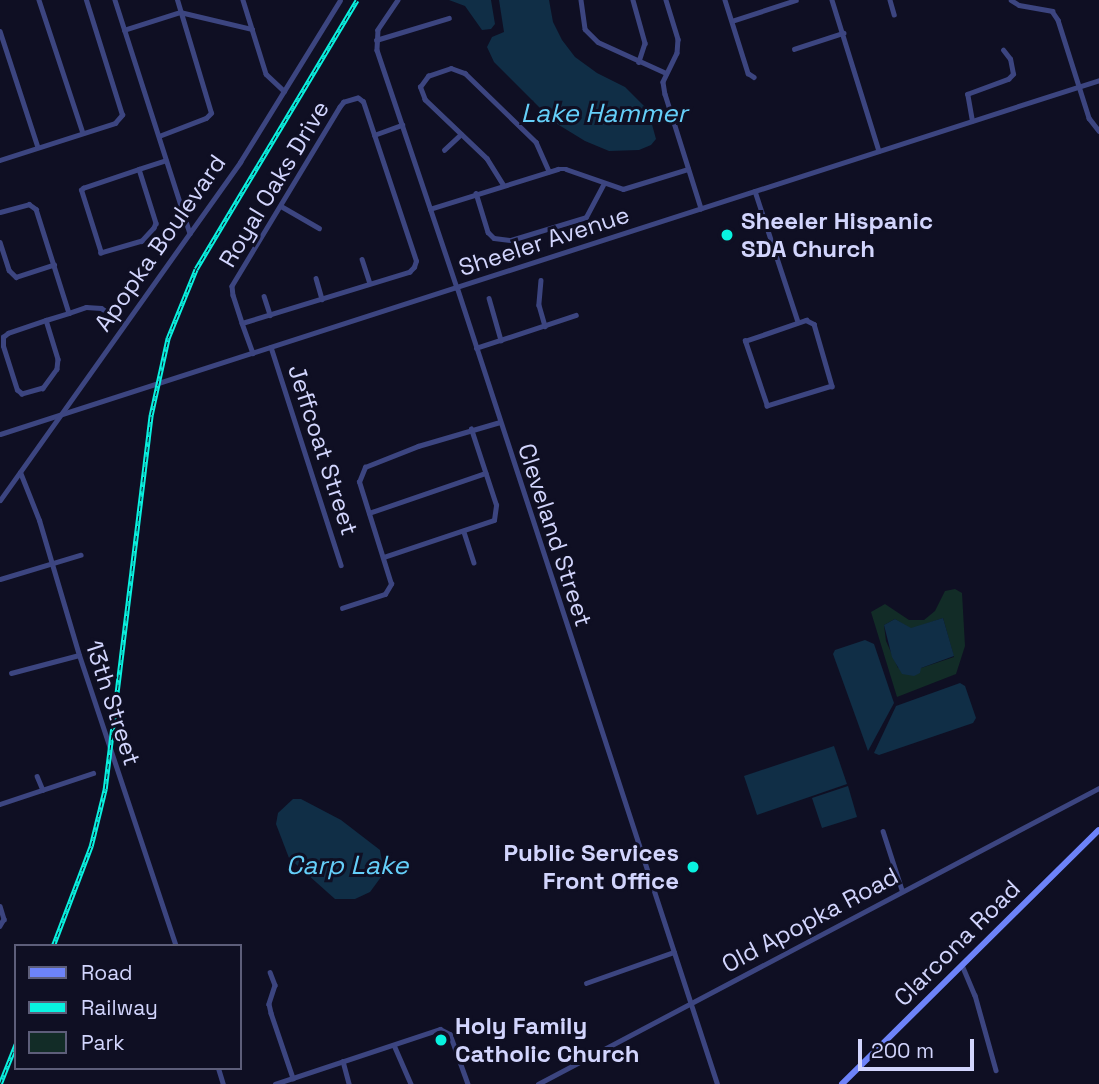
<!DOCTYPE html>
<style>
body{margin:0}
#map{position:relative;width:1099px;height:1084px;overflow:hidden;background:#0f0f23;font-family:"Space Grotesk",sans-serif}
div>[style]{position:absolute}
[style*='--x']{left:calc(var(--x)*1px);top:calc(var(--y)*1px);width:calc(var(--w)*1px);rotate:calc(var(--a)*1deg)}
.green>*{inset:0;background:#122c27}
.water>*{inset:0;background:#102e46}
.minor>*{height:4.5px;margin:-2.25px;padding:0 2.25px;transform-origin:2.25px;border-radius:2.25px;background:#3c4580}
.tertiary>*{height:5px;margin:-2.5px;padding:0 2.5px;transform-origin:2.5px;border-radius:2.5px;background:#3c4580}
.secondary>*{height:6px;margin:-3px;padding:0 3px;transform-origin:3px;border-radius:3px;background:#6d83f9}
.rail>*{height:4.5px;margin-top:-2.25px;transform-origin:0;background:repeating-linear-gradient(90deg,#0f0f23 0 5px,#09f2e0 0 10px);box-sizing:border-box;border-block:2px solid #09f2e0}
.dots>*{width:19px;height:19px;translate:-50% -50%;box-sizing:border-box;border:4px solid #0f0f23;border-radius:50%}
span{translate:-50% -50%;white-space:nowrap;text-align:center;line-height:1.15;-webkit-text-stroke:6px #0f0f23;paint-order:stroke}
.street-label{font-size:24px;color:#d2d5fd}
.poi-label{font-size:24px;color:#d2d5fd;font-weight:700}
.left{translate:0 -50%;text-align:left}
.right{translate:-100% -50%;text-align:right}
.water-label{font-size:26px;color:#65cff9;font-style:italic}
.legend{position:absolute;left:14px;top:944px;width:228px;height:126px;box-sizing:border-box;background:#0f0f23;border:2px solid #5d5e7a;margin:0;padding:9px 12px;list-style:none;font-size:21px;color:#d2d5fd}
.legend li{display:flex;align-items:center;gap:14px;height:35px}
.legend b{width:35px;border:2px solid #5d5e7a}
.scale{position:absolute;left:858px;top:1039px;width:116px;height:32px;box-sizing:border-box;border:4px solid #d2d5fd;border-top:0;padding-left:9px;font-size:21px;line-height:24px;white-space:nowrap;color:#d2d5fd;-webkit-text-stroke:5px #0f0f23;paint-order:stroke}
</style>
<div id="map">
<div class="green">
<div style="clip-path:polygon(evenodd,955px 589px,962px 593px,965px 646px,956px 674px,897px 697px,871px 612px,885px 604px,909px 620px,924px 620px,935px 611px,945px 591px,955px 589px,943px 618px,954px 657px,921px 668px,898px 668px,886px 641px,884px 625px,895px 619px,911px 629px,943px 618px)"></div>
</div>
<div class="water">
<div style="clip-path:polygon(449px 0,491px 0,495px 24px,491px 29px,482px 30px,465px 6px)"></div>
<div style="clip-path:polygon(499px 0,549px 0,553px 22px,562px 40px,575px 57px,597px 73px,625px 87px,648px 110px,656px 139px,651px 145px,639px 150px,609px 151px,585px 141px,554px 122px,494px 62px,487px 47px,492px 37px,504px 32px)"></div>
<div style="clip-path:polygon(943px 618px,954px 656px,921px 668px,920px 673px,914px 676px,902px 674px,892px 657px,884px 625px,895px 619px,911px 628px)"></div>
<div style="clip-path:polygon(865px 640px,874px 644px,894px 703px,868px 751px,833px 654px,835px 650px)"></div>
<div style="clip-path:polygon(960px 683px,965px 686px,976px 718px,973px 723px,879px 755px,874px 753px,896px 706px)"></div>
<div style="clip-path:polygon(834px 746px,847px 784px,757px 815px,744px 776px)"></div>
<div style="clip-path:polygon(848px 786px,857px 817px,822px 828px,812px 798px)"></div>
<div style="clip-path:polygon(293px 799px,301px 799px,341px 820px,380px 850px,384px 873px,370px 892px,355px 899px,335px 899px,289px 858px,276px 824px,278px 813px)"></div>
</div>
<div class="minor">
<div style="--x:39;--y:0;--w:140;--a:71.7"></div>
<div style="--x:115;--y:0;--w:245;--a:72.2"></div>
<div style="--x:243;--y:0;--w:77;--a:72.7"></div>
<div style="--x:266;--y:74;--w:25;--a:43"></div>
<div style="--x:398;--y:0;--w:36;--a:124"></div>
<div style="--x:378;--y:30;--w:20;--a:93"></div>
<div style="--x:377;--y:50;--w:251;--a:71.4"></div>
<div style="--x:581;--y:0;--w:29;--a:82"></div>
<div style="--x:585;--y:29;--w:18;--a:45"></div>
<div style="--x:598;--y:42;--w:75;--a:24.5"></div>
<div style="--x:633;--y:0;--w:45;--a:74.4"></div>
<div style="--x:645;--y:43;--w:20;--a:108"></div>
<div style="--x:666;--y:0;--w:41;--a:72.9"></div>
<div style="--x:678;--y:39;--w:14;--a:94"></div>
<div style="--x:677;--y:53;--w:32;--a:116"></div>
<div style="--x:663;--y:82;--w:12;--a:81"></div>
<div style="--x:665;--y:94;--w:120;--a:72.5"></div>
<div style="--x:725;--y:0;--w:77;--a:72.5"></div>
<div style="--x:748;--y:73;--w:7;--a:34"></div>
<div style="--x:832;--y:0;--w:158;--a:72.7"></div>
<div style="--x:890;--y:0;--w:15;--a:74"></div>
<div style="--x:1011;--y:0;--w:9;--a:32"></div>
<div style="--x:1019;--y:5;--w:34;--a:10"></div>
<div style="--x:1052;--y:11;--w:11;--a:56"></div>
<div style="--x:1058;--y:20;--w:103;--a:72.4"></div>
<div style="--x:1089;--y:118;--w:16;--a:52"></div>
<div style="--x:732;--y:21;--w:67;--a:-18.2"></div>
<div style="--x:124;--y:30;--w:59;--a:-17.8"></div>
<div style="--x:180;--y:12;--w:74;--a:13.3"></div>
<div style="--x:0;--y:31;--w:122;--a:71.9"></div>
<div style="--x:376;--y:40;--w:76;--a:-16.8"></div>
<div style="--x:794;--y:49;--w:52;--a:-18.1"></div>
<div style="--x:972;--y:121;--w:27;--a:-100"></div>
<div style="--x:967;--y:94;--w:44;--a:-20.1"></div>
<div style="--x:1008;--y:79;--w:7;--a:-45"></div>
<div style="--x:1013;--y:74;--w:15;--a:-101"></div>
<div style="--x:1010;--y:59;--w:11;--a:-128"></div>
<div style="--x:374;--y:135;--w:30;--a:-20"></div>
<div style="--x:159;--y:136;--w:50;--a:-21"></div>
<div style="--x:206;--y:118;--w:7;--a:-45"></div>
<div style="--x:211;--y:113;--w:118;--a:-106.7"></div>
<div style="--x:444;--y:150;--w:23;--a:-43"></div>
<div style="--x:0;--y:160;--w:121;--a:-17.8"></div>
<div style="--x:115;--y:123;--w:11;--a:-49"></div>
<div style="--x:122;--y:115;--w:121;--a:-107.4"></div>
<div style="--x:139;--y:169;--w:57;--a:72.5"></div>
<div style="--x:156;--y:223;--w:5;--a:112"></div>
<div style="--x:154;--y:228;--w:18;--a:133"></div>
<div style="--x:142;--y:241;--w:43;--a:163.7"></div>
<div style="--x:101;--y:253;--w:66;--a:-107.6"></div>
<div style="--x:81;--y:190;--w:3;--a:-45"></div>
<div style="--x:83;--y:188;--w:59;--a:-18.7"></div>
<div style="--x:139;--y:169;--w:28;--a:-18"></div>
<div style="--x:503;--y:185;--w:31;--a:-122"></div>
<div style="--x:487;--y:159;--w:86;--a:-136.4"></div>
<div style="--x:425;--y:100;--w:14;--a:-111"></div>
<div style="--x:420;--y:87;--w:14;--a:-54"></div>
<div style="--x:428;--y:76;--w:24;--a:-19"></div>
<div style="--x:451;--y:68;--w:15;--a:20"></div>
<div style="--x:465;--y:73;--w:99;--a:44.2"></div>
<div style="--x:536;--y:142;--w:32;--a:66"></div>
<div style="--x:755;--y:191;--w:138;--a:71.8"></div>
<div style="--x:476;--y:193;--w:41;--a:72.9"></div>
<div style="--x:488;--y:232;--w:8;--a:45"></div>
<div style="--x:494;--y:238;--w:17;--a:7"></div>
<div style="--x:511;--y:240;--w:78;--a:-17"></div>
<div style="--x:586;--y:217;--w:38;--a:-62"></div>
<div style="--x:281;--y:206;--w:44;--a:30.1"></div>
<div style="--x:430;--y:209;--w:134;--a:-17.4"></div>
<div style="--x:558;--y:169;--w:8;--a:0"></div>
<div style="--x:566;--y:169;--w:60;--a:19.3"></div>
<div style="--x:623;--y:189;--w:68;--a:-17.1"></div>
<div style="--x:0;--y:212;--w:30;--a:-15"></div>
<div style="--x:29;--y:204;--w:9;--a:36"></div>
<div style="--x:36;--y:209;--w:109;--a:72.4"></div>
<div style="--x:0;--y:242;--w:29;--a:72"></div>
<div style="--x:9;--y:270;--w:10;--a:45"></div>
<div style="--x:16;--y:277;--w:40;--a:-18"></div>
<div style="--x:362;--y:259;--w:25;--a:72"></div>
<div style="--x:316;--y:278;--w:22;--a:74"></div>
<div style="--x:541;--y:280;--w:25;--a:95"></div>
<div style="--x:539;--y:305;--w:22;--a:74"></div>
<div style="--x:264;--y:296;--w:20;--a:72"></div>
<div style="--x:489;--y:298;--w:44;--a:74.1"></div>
<div style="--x:46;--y:320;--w:41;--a:72.9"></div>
<div style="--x:58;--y:359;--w:10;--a:96"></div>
<div style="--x:57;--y:369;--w:24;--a:126"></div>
<div style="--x:43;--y:388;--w:22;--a:164"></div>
<div style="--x:22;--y:394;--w:6;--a:-141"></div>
<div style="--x:17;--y:390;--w:46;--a:-107.7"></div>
<div style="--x:3;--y:346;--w:9;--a:-90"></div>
<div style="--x:3;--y:337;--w:6;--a:-39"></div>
<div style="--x:8;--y:333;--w:40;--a:-18.9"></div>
<div style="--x:46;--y:320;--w:24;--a:-17"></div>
<div style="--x:69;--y:313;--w:18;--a:-19"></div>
<div style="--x:86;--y:307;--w:15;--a:4"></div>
<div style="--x:101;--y:308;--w:28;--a:32"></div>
<div style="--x:806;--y:320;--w:9;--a:27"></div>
<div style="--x:814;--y:324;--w:65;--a:73.8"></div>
<div style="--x:832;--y:386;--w:68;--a:162.9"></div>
<div style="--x:767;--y:406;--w:69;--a:-108.7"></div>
<div style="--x:745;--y:341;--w:65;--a:-19"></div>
<div style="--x:242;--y:323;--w:175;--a:-17"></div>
<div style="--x:409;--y:272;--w:7;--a:-45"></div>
<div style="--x:414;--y:267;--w:6;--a:-72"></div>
<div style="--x:416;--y:261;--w:168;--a:-108.4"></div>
<div style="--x:363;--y:102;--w:6;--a:-141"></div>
<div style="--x:358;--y:98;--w:15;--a:164"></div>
<div style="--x:344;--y:102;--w:6;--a:129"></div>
<div style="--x:340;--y:107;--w:209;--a:121.1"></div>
<div style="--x:232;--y:286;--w:9;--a:84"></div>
<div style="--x:233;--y:295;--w:29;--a:72"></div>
<div style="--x:242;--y:323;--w:32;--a:70"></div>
<div style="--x:271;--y:347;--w:229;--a:72.2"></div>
<div style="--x:476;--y:348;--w:105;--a:-18.3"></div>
<div style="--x:369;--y:513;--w:123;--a:-19"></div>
<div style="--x:464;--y:532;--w:32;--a:72"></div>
<div style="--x:384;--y:557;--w:116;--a:-18.6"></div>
<div style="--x:494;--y:520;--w:15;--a:-82"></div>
<div style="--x:496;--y:505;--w:80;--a:-108.2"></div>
<div style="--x:0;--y:579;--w:84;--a:-16.7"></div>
<div style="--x:342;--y:608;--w:45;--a:-18"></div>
<div style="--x:385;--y:594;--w:12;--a:-59"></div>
<div style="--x:391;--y:584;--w:107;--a:-107.4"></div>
<div style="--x:359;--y:482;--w:16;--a:-68"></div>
<div style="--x:365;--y:467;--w:57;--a:-21.6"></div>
<div style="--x:418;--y:446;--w:85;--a:-16.3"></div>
<div style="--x:11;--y:673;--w:70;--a:-14.8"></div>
<div style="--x:37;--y:776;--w:15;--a:67"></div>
<div style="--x:0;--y:804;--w:98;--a:-18.4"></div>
<div style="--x:883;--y:831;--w:62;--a:72.1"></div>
<div style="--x:0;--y:906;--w:14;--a:73"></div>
<div style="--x:4;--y:919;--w:8;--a:120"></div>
<div style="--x:962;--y:965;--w:33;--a:67"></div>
<div style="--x:975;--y:995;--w:78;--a:74.4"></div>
<div style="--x:270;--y:972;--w:14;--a:69"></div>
<div style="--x:275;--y:985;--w:20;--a:108"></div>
<div style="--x:269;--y:1004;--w:9;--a:77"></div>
<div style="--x:271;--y:1013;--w:69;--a:71.3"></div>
<div style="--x:586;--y:983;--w:93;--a:-19.4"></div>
<div style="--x:394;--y:1045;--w:43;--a:66.4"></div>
<div style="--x:343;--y:1061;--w:24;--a:75"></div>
<div style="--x:275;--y:1084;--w:174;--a:-18.4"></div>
<div style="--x:440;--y:1029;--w:11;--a:27"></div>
<div style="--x:450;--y:1034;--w:53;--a:70.2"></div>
<div style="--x:538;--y:1084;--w:634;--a:-27.82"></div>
</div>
<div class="tertiary">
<div style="--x:457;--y:288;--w:837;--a:71.91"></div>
<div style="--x:0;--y:434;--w:1155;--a:-17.85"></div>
<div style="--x:20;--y:472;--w:52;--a:68.4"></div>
<div style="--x:39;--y:520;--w:141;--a:73.5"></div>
<div style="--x:79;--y:655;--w:307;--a:71.6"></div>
<div style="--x:0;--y:500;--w:415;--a:-54.6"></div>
<div style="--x:240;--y:162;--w:190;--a:-58.3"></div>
<div style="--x:218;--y:1068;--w:17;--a:73"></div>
</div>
<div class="secondary">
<div style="--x:842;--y:1084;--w:361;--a:-44.7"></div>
</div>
<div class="rail">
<div style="--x:53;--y:946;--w:107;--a:-69.2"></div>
<div style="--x:91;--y:846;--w:59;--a:-76.2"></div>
<div style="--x:105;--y:789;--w:377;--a:-83"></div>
<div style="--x:151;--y:415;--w:79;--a:-77.6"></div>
<div style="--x:168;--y:338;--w:74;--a:-67.9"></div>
<div style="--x:196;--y:269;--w:313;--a:-59.1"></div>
<div style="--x:0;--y:1084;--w:43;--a:-68.2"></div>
</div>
<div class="dots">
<div style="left:727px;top:235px;background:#09f2e0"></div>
<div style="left:693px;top:867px;background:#09f2e0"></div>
<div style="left:441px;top:1040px;background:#09f2e0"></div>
</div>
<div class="street-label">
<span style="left:274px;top:184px;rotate:-59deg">Royal Oaks Drive</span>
<span style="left:544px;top:241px;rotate:-18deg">Sheeler Avenue</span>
<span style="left:160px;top:243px;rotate:-55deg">Apopka Boulevard</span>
<span style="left:323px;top:450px;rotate:72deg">Jeffcoat Street</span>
<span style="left:555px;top:535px;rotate:72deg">Cleveland Street</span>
<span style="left:113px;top:703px;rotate:72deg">13th Street</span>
<span style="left:810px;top:920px;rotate:-28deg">Old Apopka Road</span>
<span style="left:957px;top:943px;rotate:-45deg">Clarcona Road</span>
</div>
<div class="poi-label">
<span class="left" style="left:741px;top:235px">Sheeler Hispanic<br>SDA Church</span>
<span class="right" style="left:679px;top:867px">Public Services<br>Front Office</span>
<span class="left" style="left:455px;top:1040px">Holy Family<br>Catholic Church</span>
</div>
<div class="water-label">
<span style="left:604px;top:114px">Lake Hammer</span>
<span style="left:347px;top:866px">Carp Lake</span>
</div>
<ul class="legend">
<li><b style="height:9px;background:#6d83f9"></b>Road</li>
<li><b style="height:9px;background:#09f2e0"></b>Railway</li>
<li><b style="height:19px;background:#122c27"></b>Park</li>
</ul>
<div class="scale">200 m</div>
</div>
